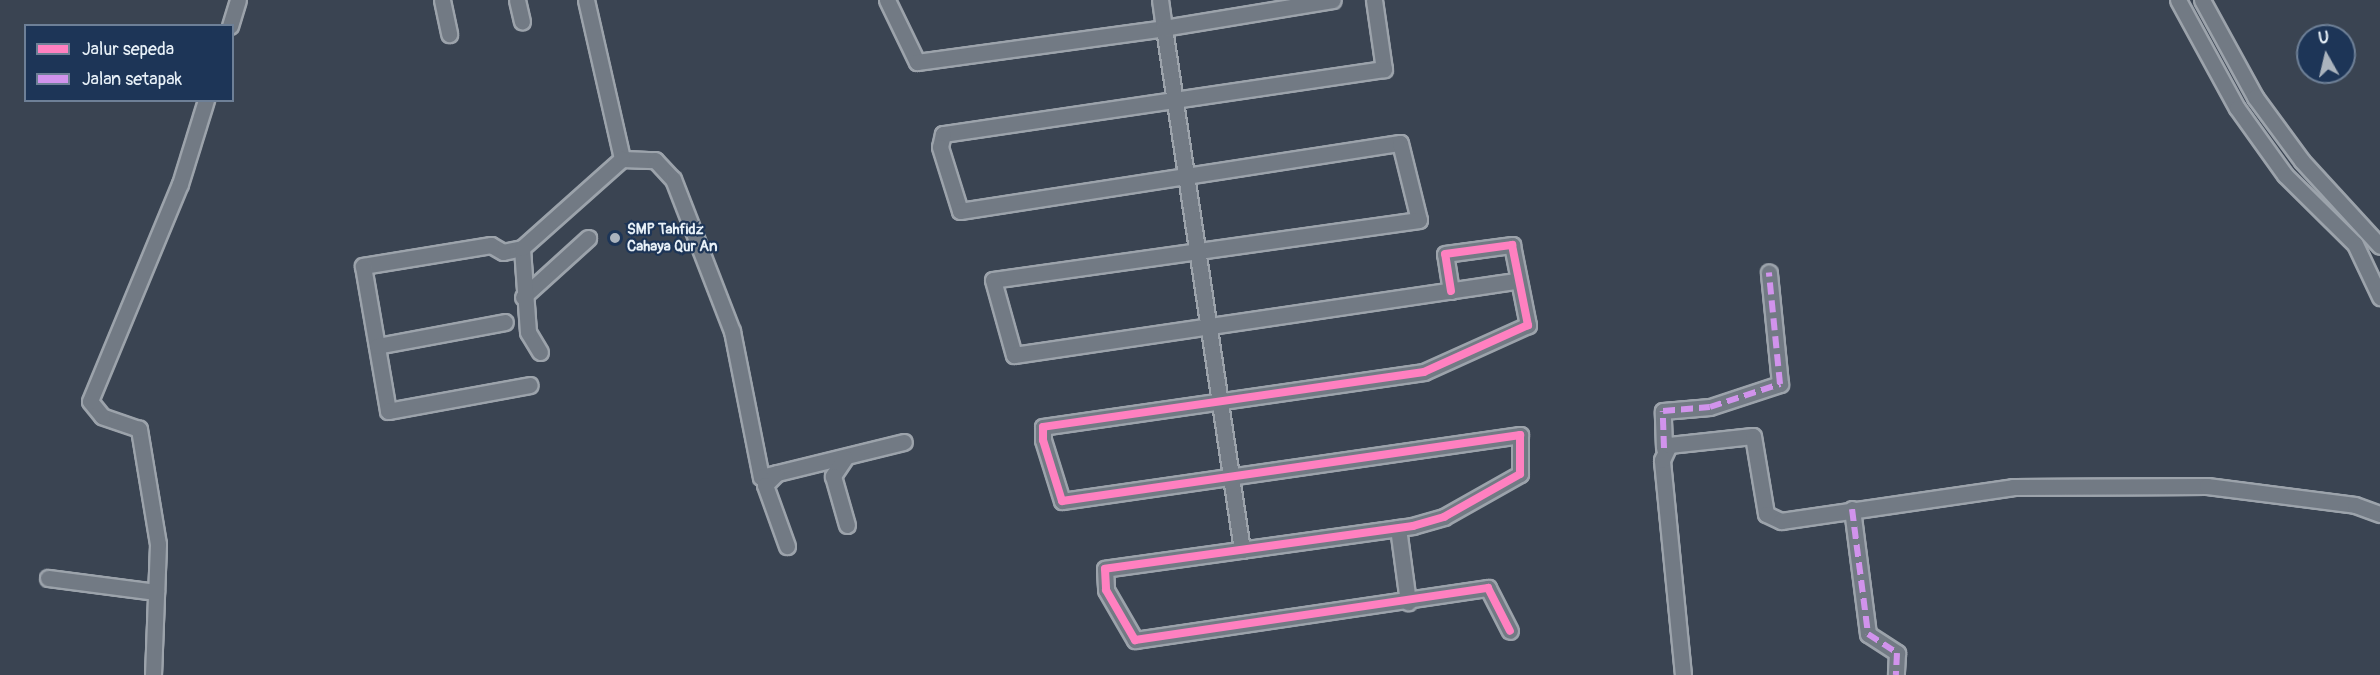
<!DOCTYPE html>
<style>
body{margin:0}
#map{position:relative;width:2380px;height:675px;overflow:hidden;background:#3a4452;font-family:Pangolin,sans-serif}
div>[style]{position:absolute}
[style*='--x']{left:calc(var(--x)*1px);top:calc(var(--y)*1px);width:calc(var(--w)*1px);rotate:calc(var(--a)*1deg)}
.roads{filter:drop-shadow(2px 0 #9ca3ab) drop-shadow(-2px 0 #9ca3ab) drop-shadow(0 2px #9ca3ab) drop-shadow(0 -2px #9ca3ab)}
.street>*{height:15px;margin:-7.5px;padding:0 7.5px;transform-origin:7.5px;border-radius:7.5px;background:#727a84}
.quiet>*{height:6px;margin-top:-3px;transform-origin:0;background:repeating-linear-gradient(90deg,#d193ec 0 12px,transparent 0 18px)}
.cycleway>*{height:8px;margin:-4px;padding:0 4px;transform-origin:4px;border-radius:4px;background:#ff80c0}
.dots>*{width:16px;height:16px;translate:-50% -50%;box-sizing:border-box;border:3px solid #1d3557;border-radius:50%}
span{translate:-50% -50%;white-space:nowrap;text-align:center;line-height:1.15;-webkit-text-stroke:4.5px #1d3557;paint-order:stroke}
.poi-label{font-size:15px;color:#e8f1f8;font-weight:700}
.left{translate:0 -50%;text-align:left}
.legend{position:absolute;left:24px;top:24px;width:210px;height:78px;box-sizing:border-box;background:#1d3557;border:2px solid #6e8097;margin:0;padding:8px 10px;list-style:none;font-size:18px;color:#e8f1f8}
.legend li{display:flex;align-items:center;gap:12px;height:30px}
.legend b{width:30px;border:2px solid #6e8097}
.north{position:absolute;left:2296px;top:24px;width:60px;height:60px;box-sizing:border-box;background:#1d3557;border:2px solid #6e8097;border-radius:50%;rotate:352deg;font-size:16px;font-weight:700;line-height:24px;text-align:center;color:#e8f1f8}
.north::after{content:'';display:block;margin:auto;width:21px;height:27px;background:#abb4be;clip-path:polygon(50% 0,100% 100%,50% 72%,0 100%)}
</style>
<div id="map">
<div class="roads">
<div class="street">
<div style="--x:442;--y:0;--w:35;--a:78"></div>
<div style="--x:517;--y:0;--w:22;--a:77"></div>
<div style="--x:586;--y:0;--w:163;--a:77.2"></div>
<div style="--x:622;--y:159;--w:33;--a:2"></div>
<div style="--x:655;--y:160;--w:26;--a:47"></div>
<div style="--x:673;--y:179;--w:163;--a:68.8"></div>
<div style="--x:732;--y:331;--w:149;--a:78.8"></div>
<div style="--x:761;--y:477;--w:147;--a:-13.8"></div>
<div style="--x:887;--y:0;--w:69;--a:64.2"></div>
<div style="--x:917;--y:62;--w:249;--a:-7.8"></div>
<div style="--x:1164;--y:28;--w:28;--a:-98"></div>
<div style="--x:1374;--y:0;--w:70;--a:81.8"></div>
<div style="--x:1384;--y:69;--w:446;--a:171.6"></div>
<div style="--x:943;--y:134;--w:13;--a:103"></div>
<div style="--x:940;--y:147;--w:67;--a:72.6"></div>
<div style="--x:960;--y:211;--w:445;--a:-8.8"></div>
<div style="--x:1400;--y:143;--w:79;--a:76.1"></div>
<div style="--x:1419;--y:220;--w:430;--a:172"></div>
<div style="--x:993;--y:280;--w:78;--a:74.4"></div>
<div style="--x:1014;--y:355;--w:506;--a:-8.4"></div>
<div style="--x:2178;--y:0;--w:123;--a:61.4"></div>
<div style="--x:2237;--y:108;--w:82;--a:54.4"></div>
<div style="--x:2285;--y:175;--w:98;--a:44.6"></div>
<div style="--x:2355;--y:244;--w:59;--a:64.7"></div>
<div style="--x:2202;--y:0;--w:111;--a:61.3"></div>
<div style="--x:2255;--y:97;--w:79;--a:53.7"></div>
<div style="--x:2302;--y:161;--w:115;--a:47.5"></div>
<div style="--x:230;--y:26;--w:27;--a:-73"></div>
<div style="--x:522;--y:248;--w:19;--a:168"></div>
<div style="--x:503;--y:252;--w:14;--a:-150"></div>
<div style="--x:491;--y:245;--w:130;--a:170.7"></div>
<div style="--x:363;--y:266;--w:147;--a:80.2"></div>
<div style="--x:388;--y:411;--w:144;--a:-10.4"></div>
<div style="--x:1451;--y:291;--w:37;--a:-99"></div>
<div style="--x:1445;--y:254;--w:68;--a:-7.7"></div>
<div style="--x:1512;--y:245;--w:82;--a:78.7"></div>
<div style="--x:1528;--y:325;--w:114;--a:155.7"></div>
<div style="--x:1424;--y:372;--w:385;--a:171.8"></div>
<div style="--x:1043;--y:427;--w:13;--a:90"></div>
<div style="--x:1043;--y:440;--w:64;--a:72.7"></div>
<div style="--x:1062;--y:501;--w:463;--a:-8.2"></div>
<div style="--x:1520;--y:435;--w:39;--a:90"></div>
<div style="--x:1520;--y:474;--w:87;--a:150.5"></div>
<div style="--x:1444;--y:517;--w:32;--a:164"></div>
<div style="--x:1413;--y:526;--w:311;--a:172.1"></div>
<div style="--x:1105;--y:569;--w:21;--a:87"></div>
<div style="--x:1106;--y:590;--w:58;--a:59.9"></div>
<div style="--x:1135;--y:640;--w:357;--a:-8.4"></div>
<div style="--x:1488;--y:588;--w:48;--a:62.9"></div>
<div style="--x:523;--y:297;--w:88;--a:-42.2"></div>
<div style="--x:377;--y:346;--w:130;--a:-10.6"></div>
<div style="--x:540;--y:352;--w:23;--a:-121"></div>
<div style="--x:528;--y:332;--w:84;--a:-94.1"></div>
<div style="--x:522;--y:248;--w:134;--a:-41.7"></div>
<div style="--x:1664;--y:448;--w:37;--a:-92"></div>
<div style="--x:1663;--y:411;--w:47;--a:-4.9"></div>
<div style="--x:1710;--y:407;--w:74;--a:-18.2"></div>
<div style="--x:1780;--y:384;--w:112;--a:-95.7"></div>
<div style="--x:845;--y:458;--w:22;--a:124"></div>
<div style="--x:833;--y:476;--w:51;--a:74.1"></div>
<div style="--x:777;--y:473;--w:17;--a:135"></div>
<div style="--x:765;--y:485;--w:65;--a:70.2"></div>
<div style="--x:1852;--y:509;--w:126;--a:82.7"></div>
<div style="--x:1868;--y:634;--w:35;--a:33"></div>
<div style="--x:1897;--y:653;--w:22;--a:93"></div>
<div style="--x:1398;--y:528;--w:75;--a:82.3"></div>
<div style="--x:1242;--y:550;--w:528;--a:-98.5"></div>
<div style="--x:1164;--y:28;--w:171;--a:-9.4"></div>
<div style="--x:48;--y:578;--w:109;--a:7.4"></div>
<div style="--x:153;--y:675;--w:131;--a:-87.8"></div>
<div style="--x:158;--y:544;--w:117;--a:-99.4"></div>
<div style="--x:139;--y:429;--w:39;--a:-161"></div>
<div style="--x:102;--y:416;--w:19;--a:-129"></div>
<div style="--x:90;--y:401;--w:235;--a:-67.5"></div>
<div style="--x:180;--y:184;--w:88;--a:-72.8"></div>
<div style="--x:1683;--y:675;--w:216;--a:-95.6"></div>
<div style="--x:1662;--y:460;--w:17;--a:-65"></div>
<div style="--x:1669;--y:445;--w:84;--a:-6.1"></div>
<div style="--x:1753;--y:436;--w:79;--a:80.5"></div>
<div style="--x:1766;--y:514;--w:17;--a:25"></div>
<div style="--x:1781;--y:521;--w:234;--a:-8.3"></div>
<div style="--x:2013;--y:487;--w:194;--a:-0.3"></div>
<div style="--x:2207;--y:486;--w:149;--a:7.3"></div>
<div style="--x:2355;--y:505;--w:27;--a:20"></div>
</div>
</div>
<div class="quiet">
<div style="--x:1664;--y:448;--w:37;--a:-92"></div>
<div style="--x:1663;--y:411;--w:47;--a:-4.9"></div>
<div style="--x:1710;--y:407;--w:74;--a:-18.2"></div>
<div style="--x:1780;--y:384;--w:112;--a:-95.7"></div>
<div style="--x:1852;--y:509;--w:126;--a:82.7"></div>
<div style="--x:1868;--y:634;--w:35;--a:33"></div>
<div style="--x:1897;--y:653;--w:22;--a:93"></div>
</div>
<div class="cycleway">
<div style="--x:1451;--y:291;--w:37;--a:-99"></div>
<div style="--x:1445;--y:254;--w:68;--a:-7.7"></div>
<div style="--x:1512;--y:245;--w:82;--a:78.7"></div>
<div style="--x:1528;--y:325;--w:114;--a:155.7"></div>
<div style="--x:1424;--y:372;--w:385;--a:171.8"></div>
<div style="--x:1043;--y:427;--w:13;--a:90"></div>
<div style="--x:1043;--y:440;--w:64;--a:72.7"></div>
<div style="--x:1062;--y:501;--w:463;--a:-8.2"></div>
<div style="--x:1520;--y:435;--w:39;--a:90"></div>
<div style="--x:1520;--y:474;--w:87;--a:150.5"></div>
<div style="--x:1444;--y:517;--w:32;--a:164"></div>
<div style="--x:1413;--y:526;--w:311;--a:172.1"></div>
<div style="--x:1105;--y:569;--w:21;--a:87"></div>
<div style="--x:1106;--y:590;--w:58;--a:59.9"></div>
<div style="--x:1135;--y:640;--w:357;--a:-8.4"></div>
<div style="--x:1488;--y:588;--w:48;--a:62.9"></div>
</div>
<div class="dots">
<div style="left:615px;top:238px;background:#abb4be"></div>
</div>
<div class="poi-label">
<span class="left" style="left:627px;top:238px">SMP Tahfidz<br>Cahaya Qur An</span>
</div>
<ul class="legend">
<li><b style="height:8px;background:#ff80c0"></b>Jalur sepeda</li>
<li><b style="height:8px;background:#d193ec"></b>Jalan setapak</li>
</ul>
<div class="north">U</div>
</div>
